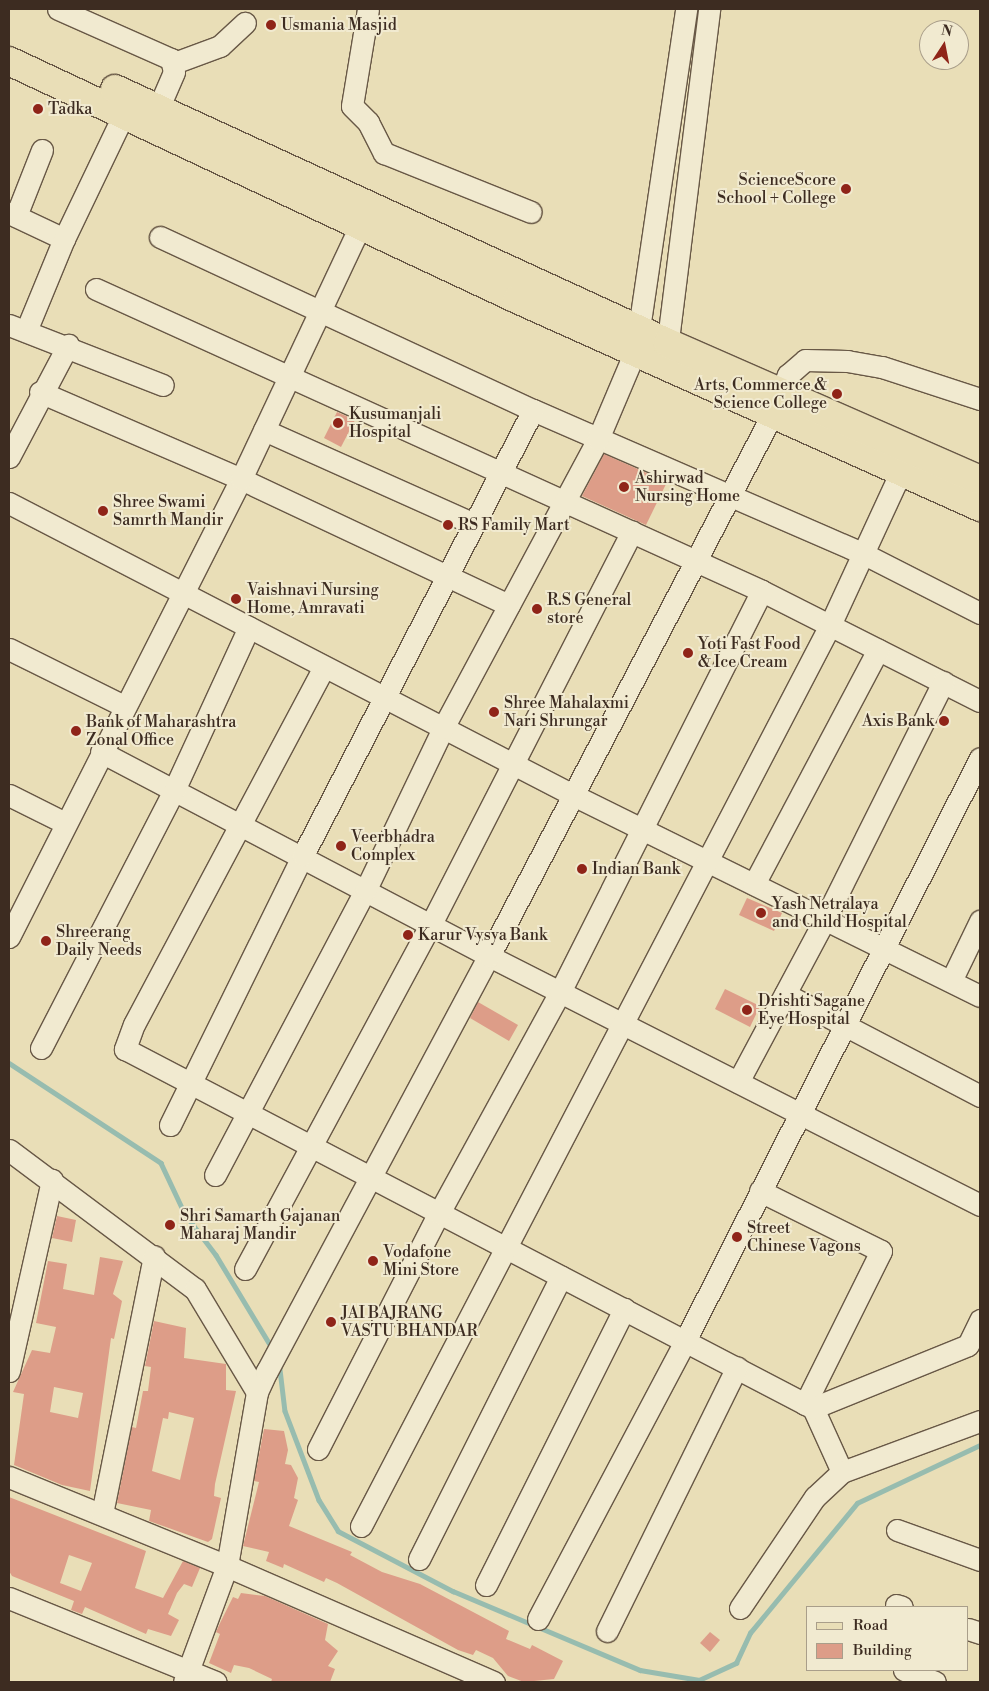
<!DOCTYPE html>
<style>
body{margin:0}
#map{position:relative;width:989px;height:1691px;overflow:hidden;background:#e9deb7;font-family:"Libre Bodoni",serif}
div>[style]{position:absolute}
[style*='--x']{left:calc(var(--x)*1px);top:calc(var(--y)*1px);width:calc(var(--w)*1px);rotate:calc(var(--a)*1deg)}
.stream>*{height:4.5px;margin:-2.25px;padding:0 2.25px;transform-origin:2.25px;border-radius:2.25px;background:#97bcaf}
.building>*{inset:0;background:#dd9d88}
.roads{filter:drop-shadow(1px 0 #685846) drop-shadow(-1px 0 #685846) drop-shadow(0 1px #685846) drop-shadow(0 -1px #685846)}
.minor>*{height:21px;margin:-10.5px;padding:0 10.5px;transform-origin:10.5px;border-radius:10.5px;background:#f1ead0}
.major>*{height:28px;margin:-14px;padding:0 14px;transform-origin:14px;border-radius:14px;background:#e9deb7}
.dots>*{width:14px;height:14px;translate:-50% -50%;box-sizing:border-box;border:2px solid #f1ead0;border-radius:50%}
span{translate:-50% -50%;white-space:nowrap;text-align:center;line-height:1.15;-webkit-text-stroke:4px #f1ead0;paint-order:stroke}
.poi-label{font-size:16px;color:#3d2c21}
.left{translate:0 -50%;text-align:left}
.right{translate:-100% -50%;text-align:right}
.frame{position:absolute;inset:0;border:10px solid #3d2c21;pointer-events:none}
.legend{position:absolute;left:806px;top:1606px;width:162px;height:65px;box-sizing:border-box;background:#f1ead0;border:1px solid #a99e8a;margin:0;padding:6px 9px;list-style:none;font-size:15px;color:#3d2c21}
.legend li{display:flex;align-items:center;gap:10px;height:25px}
.legend b{width:25px;border:1px solid #a99e8a}
.north{position:absolute;left:919px;top:20px;width:50px;height:50px;box-sizing:border-box;background:#f1ead0;border:1px solid #a99e8a;border-radius:50%;rotate:11deg;font-size:14px;font-weight:700;line-height:20px;text-align:center;color:#3d2c21}
.north::after{content:'';display:block;margin:auto;width:18px;height:22px;background:#8f2418;clip-path:polygon(50% 0,100% 100%,50% 72%,0 100%)}
</style>
<div id="map">
<div class="stream">
<div style="--x:9;--y:1063;--w:182;--a:33.3"></div>
<div style="--x:161;--y:1163;--w:56;--a:64.8"></div>
<div style="--x:185;--y:1214;--w:51;--a:52.9"></div>
<div style="--x:216;--y:1255;--w:109;--a:58.9"></div>
<div style="--x:279;--y:1361;--w:50;--a:83.2"></div>
<div style="--x:285;--y:1411;--w:95;--a:69.1"></div>
<div style="--x:319;--y:1500;--w:36;--a:58"></div>
<div style="--x:338;--y:1531;--w:130;--a:27.6"></div>
<div style="--x:453;--y:1591;--w:203;--a:22.9"></div>
<div style="--x:640;--y:1670;--w:60;--a:9.6"></div>
<div style="--x:699;--y:1680;--w:41;--a:-24.7"></div>
<div style="--x:736;--y:1663;--w:33;--a:-65"></div>
<div style="--x:750;--y:1633;--w:168;--a:-50.5"></div>
<div style="--x:857;--y:1503;--w:136;--a:-25.2"></div>
</div>
<div class="building">
<div style="clip-path:polygon(337px 412px,355px 420px,341px 447px,324px 438px)"></div>
<div style="clip-path:polygon(604px 454px,667px 482px,646px 525px,582px 496px)"></div>
<div style="clip-path:polygon(747px 898px,782px 913px,774px 931px,739px 915px)"></div>
<div style="clip-path:polygon(725px 989px,760px 1006px,750px 1027px,715px 1009px)"></div>
<div style="clip-path:polygon(478px 1002px,518px 1025px,509px 1041px,470px 1018px)"></div>
<div style="clip-path:polygon(57px 1216px,76px 1220px,72px 1242px,52px 1238px)"></div>
<div style="clip-path:polygon(evenodd,100px 1257px,123px 1261px,113px 1294px,122px 1301px,114px 1339px,111px 1338px,90px 1491px,62px 1485px,14px 1465px,24px 1394px,13px 1392px,32px 1350px,50px 1353px,56px 1327px,36px 1323px,48px 1261px,67px 1264px,63px 1289px,94px 1295px,100px 1257px,54px 1387px,83px 1393px,78px 1418px,50px 1412px,54px 1387px)"></div>
<div style="clip-path:polygon(evenodd,154px 1321px,186px 1328px,184px 1358px,226px 1364px,226px 1390px,236px 1391px,215px 1484px,214px 1496px,221px 1498px,212px 1539px,208px 1542px,149px 1521px,151px 1510px,117px 1503px,132px 1427px,136px 1428px,143px 1391px,148px 1391px,151px 1367px,145px 1366px,154px 1321px,169px 1412px,194px 1418px,180px 1480px,152px 1471px,163px 1418px,168px 1419px,169px 1412px)"></div>
<div style="clip-path:polygon(264px 1429px,284px 1431px,288px 1450px,285px 1464px,291px 1465px,298px 1478px,294px 1498px,298px 1500px,289px 1526px,352px 1552px,350px 1555px,382px 1572px,420px 1584px,509px 1631px,506px 1639px,530px 1649px,532px 1645px,563px 1661px,554px 1679px,524px 1682px,508px 1676px,493px 1658px,476px 1650px,473px 1655px,458px 1650px,337px 1583px,326px 1578px,324px 1582px,284px 1564px,283px 1568px,266px 1561px,269px 1552px,243px 1546px,259px 1482px,254px 1481px)"></div>
<div style="clip-path:polygon(evenodd,9px 1497px,146px 1551px,135px 1588px,163px 1598px,183px 1561px,200px 1568px,192px 1587px,184px 1584px,177px 1593px,168px 1614px,179px 1620px,171px 1636px,148px 1629px,146px 1634px,85px 1607px,82px 1614px,71px 1610px,74px 1601px,12px 1576px,9px 1571px,9px 1497px,69px 1555px,92px 1563px,81px 1591px,60px 1583px,69px 1555px)"></div>
<div style="clip-path:polygon(241px 1593px,265px 1596px,328px 1624px,325px 1640px,338px 1651px,328px 1666px,335px 1669px,330px 1682px,271px 1682px,272px 1679px,249px 1668px,234px 1665px,231px 1673px,209px 1663px,220px 1634px,216px 1632px,221px 1621px,233px 1597px,238px 1599px)"></div>
<div style="clip-path:polygon(710px 1632px,720px 1640px,710px 1652px,700px 1643px)"></div>
</div>
<div class="roads">
<div class="minor">
<div style="--x:58;--y:9;--w:124;--a:23.9"></div>
<div style="--x:171;--y:59;--w:13;--a:77"></div>
<div style="--x:174;--y:72;--w:40;--a:113.4"></div>
<div style="--x:368;--y:9;--w:98;--a:99.4"></div>
<div style="--x:352;--y:106;--w:23;--a:45"></div>
<div style="--x:368;--y:122;--w:35;--a:63"></div>
<div style="--x:384;--y:153;--w:158;--a:21.9"></div>
<div style="--x:174;--y:63;--w:49;--a:-20.3"></div>
<div style="--x:220;--y:46;--w:34;--a:-43"></div>
<div style="--x:9;--y:213;--w:61;--a:25.3"></div>
<div style="--x:16;--y:216;--w:71;--a:-68.5"></div>
<div style="--x:160;--y:237;--w:411;--a:24.9"></div>
<div style="--x:533;--y:410;--w:361;--a:23.5"></div>
<div style="--x:864;--y:554;--w:130;--a:27"></div>
<div style="--x:96;--y:289;--w:731;--a:24.39"></div>
<div style="--x:762;--y:591;--w:244;--a:26.8"></div>
<div style="--x:9;--y:325;--w:165;--a:21.3"></div>
<div style="--x:26;--y:331;--w:100;--a:-67.6"></div>
<div style="--x:64;--y:239;--w:139;--a:-64.4"></div>
<div style="--x:666;--y:356;--w:350;--a:-82.9"></div>
<div style="--x:40;--y:392;--w:219;--a:23.4"></div>
<div style="--x:241;--y:479;--w:296;--a:25.2"></div>
<div style="--x:264;--y:430;--w:228;--a:24.1"></div>
<div style="--x:9;--y:457;--w:127;--a:-62.2"></div>
<div style="--x:9;--y:503;--w:633;--a:27.37"></div>
<div style="--x:571;--y:794;--w:456;--a:26.3"></div>
<div style="--x:9;--y:649;--w:128;--a:26.4"></div>
<div style="--x:324;--y:667;--w:404;--a:118"></div>
<div style="--x:134;--y:1024;--w:27;--a:110"></div>
<div style="--x:125;--y:1049;--w:776;--a:27.56"></div>
<div style="--x:813;--y:1408;--w:70;--a:65.6"></div>
<div style="--x:842;--y:1472;--w:147;--a:-20.3"></div>
<div style="--x:101;--y:752;--w:438;--a:27.7"></div>
<div style="--x:489;--y:956;--w:551;--a:26.89"></div>
<div style="--x:9;--y:795;--w:63;--a:26.6"></div>
<div style="--x:754;--y:884;--w:265;--a:-62.1"></div>
<div style="--x:9;--y:937;--w:513;--a:-63.14"></div>
<div style="--x:241;--y:479;--w:294;--a:-64.8"></div>
<div style="--x:951;--y:981;--w:67;--a:-64.2"></div>
<div style="--x:785;--y:994;--w:220;--a:27.6"></div>
<div style="--x:41;--y:1048;--w:292;--a:-62.7"></div>
<div style="--x:175;--y:788;--w:177;--a:-65.3"></div>
<div style="--x:738;--y:1082;--w:185;--a:-61.9"></div>
<div style="--x:825;--y:919;--w:265;--a:-63.5"></div>
<div style="--x:170;--y:1125;--w:301;--a:-63.8"></div>
<div style="--x:303;--y:855;--w:501;--a:-62.67"></div>
<div style="--x:9;--y:1150;--w:232;--a:36.8"></div>
<div style="--x:195;--y:1289;--w:120;--a:59"></div>
<div style="--x:215;--y:1175;--w:323;--a:-62.2"></div>
<div style="--x:366;--y:889;--w:178;--a:-64.4"></div>
<div style="--x:443;--y:728;--w:328;--a:-61.8"></div>
<div style="--x:598;--y:439;--w:98;--a:-67.1"></div>
<div style="--x:636;--y:349;--w:344;--a:-81.6"></div>
<div style="--x:760;--y:1191;--w:135;--a:26.4"></div>
<div style="--x:881;--y:1251;--w:171;--a:116.4"></div>
<div style="--x:245;--y:1269;--w:392;--a:-61.7"></div>
<div style="--x:431;--y:924;--w:441;--a:-62.9"></div>
<div style="--x:9;--y:1371;--w:196;--a:-77.3"></div>
<div style="--x:813;--y:1408;--w:167;--a:-22.1"></div>
<div style="--x:968;--y:1345;--w:28;--a:-64"></div>
<div style="--x:318;--y:1449;--w:265;--a:-62.9"></div>
<div style="--x:439;--y:1213;--w:252;--a:-61.3"></div>
<div style="--x:560;--y:992;--w:449;--a:-63.3"></div>
<div style="--x:9;--y:1477;--w:235;--a:22.2"></div>
<div style="--x:227;--y:1566;--w:291;--a:23.5"></div>
<div style="--x:102;--y:1514;--w:263;--a:-78.6"></div>
<div style="--x:361;--y:1526;--w:1016;--a:-62.5"></div>
<div style="--x:830;--y:625;--w:170;--a:-65.2"></div>
<div style="--x:897;--y:1530;--w:88;--a:19.9"></div>
<div style="--x:419;--y:1559;--w:316;--a:-63.3"></div>
<div style="--x:486;--y:1585;--w:309;--a:-63.4"></div>
<div style="--x:9;--y:1598;--w:223;--a:22.1"></div>
<div style="--x:896;--y:1605;--w:6;--a:18"></div>
<div style="--x:740;--y:1608;--w:134;--a:-56"></div>
<div style="--x:815;--y:1497;--w:37;--a:-43"></div>
<div style="--x:538;--y:1619;--w:314;--a:-62.1"></div>
<div style="--x:685;--y:1341;--w:653;--a:-63.16"></div>
<div style="--x:968;--y:1629;--w:13;--a:18"></div>
<div style="--x:607;--y:1631;--w:294;--a:-63.8"></div>
<div style="--x:904;--y:1670;--w:33;--a:21"></div>
<div style="--x:184;--y:1682;--w:124;--a:-69.7"></div>
<div style="--x:227;--y:1566;--w:177;--a:-80.2"></div>
<div style="--x:257;--y:1392;--w:23;--a:-65"></div>
<div style="--x:267;--y:1371;--w:471;--a:-61.9"></div>
<div style="--x:489;--y:956;--w:615;--a:-62.39"></div>
<div style="--x:774;--y:411;--w:39;--a:-69"></div>
<div style="--x:788;--y:375;--w:23;--a:-41"></div>
<div style="--x:805;--y:360;--w:42;--a:1.4"></div>
<div style="--x:847;--y:361;--w:36;--a:10"></div>
<div style="--x:882;--y:367;--w:103;--a:18.1"></div>
</div>
<div class="major">
<div style="--x:9;--y:61;--w:561;--a:25.1"></div>
<div style="--x:517;--y:299;--w:508;--a:24.19"></div>
<div style="--x:115;--y:89;--w:609;--a:24.67"></div>
<div style="--x:668;--y:343;--w:341;--a:23.7"></div>
</div>
</div>
<div class="dots">
<div style="left:271px;top:25px;background:#8f2418"></div>
<div style="left:38px;top:109px;background:#8f2418"></div>
<div style="left:846px;top:189px;background:#8f2418"></div>
<div style="left:837px;top:394px;background:#8f2418"></div>
<div style="left:338px;top:423px;background:#8f2418"></div>
<div style="left:624px;top:487px;background:#8f2418"></div>
<div style="left:103px;top:511px;background:#8f2418"></div>
<div style="left:448px;top:525px;background:#8f2418"></div>
<div style="left:236px;top:599px;background:#8f2418"></div>
<div style="left:537px;top:609px;background:#8f2418"></div>
<div style="left:688px;top:653px;background:#8f2418"></div>
<div style="left:494px;top:712px;background:#8f2418"></div>
<div style="left:944px;top:721px;background:#8f2418"></div>
<div style="left:76px;top:731px;background:#8f2418"></div>
<div style="left:341px;top:846px;background:#8f2418"></div>
<div style="left:582px;top:869px;background:#8f2418"></div>
<div style="left:761px;top:913px;background:#8f2418"></div>
<div style="left:408px;top:935px;background:#8f2418"></div>
<div style="left:46px;top:941px;background:#8f2418"></div>
<div style="left:747px;top:1010px;background:#8f2418"></div>
<div style="left:170px;top:1225px;background:#8f2418"></div>
<div style="left:737px;top:1237px;background:#8f2418"></div>
<div style="left:373px;top:1261px;background:#8f2418"></div>
<div style="left:331px;top:1322px;background:#8f2418"></div>
</div>
<div class="poi-label">
<span class="left" style="left:281px;top:25px">Usmania Masjid</span>
<span class="left" style="left:48px;top:109px">Tadka</span>
<span class="right" style="left:836px;top:189px">ScienceScore<br>School + College</span>
<span class="right" style="left:827px;top:394px">Arts, Commerce &amp;<br>Science College</span>
<span class="left" style="left:349px;top:423px">Kusumanjali<br>Hospital</span>
<span class="left" style="left:635px;top:487px">Ashirwad<br>Nursing Home</span>
<span class="left" style="left:113px;top:511px">Shree Swami<br>Samrth Mandir</span>
<span class="left" style="left:458px;top:525px">RS Family Mart</span>
<span class="left" style="left:247px;top:599px">Vaishnavi Nursing<br>Home, Amravati</span>
<span class="left" style="left:547px;top:609px">R.S General<br>store</span>
<span class="left" style="left:698px;top:653px">Yoti Fast Food<br>&amp; Ice Cream</span>
<span class="left" style="left:504px;top:712px">Shree Mahalaxmi<br>Nari Shrungar</span>
<span class="right" style="left:934px;top:721px">Axis Bank</span>
<span class="left" style="left:86px;top:731px">Bank of Maharashtra<br>Zonal Office</span>
<span class="left" style="left:351px;top:846px">Veerbhadra<br>Complex</span>
<span class="left" style="left:592px;top:869px">Indian Bank</span>
<span class="left" style="left:772px;top:913px">Yash Netralaya<br>and Child Hospital</span>
<span class="left" style="left:56px;top:941px">Shreerang<br>Daily Needs</span>
<span class="left" style="left:418px;top:935px">Karur Vysya Bank</span>
<span class="left" style="left:758px;top:1010px">Drishti Sagane<br>Eye Hospital</span>
<span class="left" style="left:180px;top:1225px">Shri Samarth Gajanan<br>Maharaj Mandir</span>
<span class="left" style="left:747px;top:1237px">Street<br>Chinese Vagons</span>
<span class="left" style="left:383px;top:1261px">Vodafone<br>Mini Store</span>
<span class="left" style="left:341px;top:1322px">JAI BAJRANG<br>VASTU BHANDAR</span>
</div>
<div class="frame"></div>
<ul class="legend">
<li><b style="height:6px;background:#e9deb7"></b>Road</li>
<li><b style="height:14px;background:#dd9d88"></b>Building</li>
</ul>
<div class="north">N</div>
</div>
